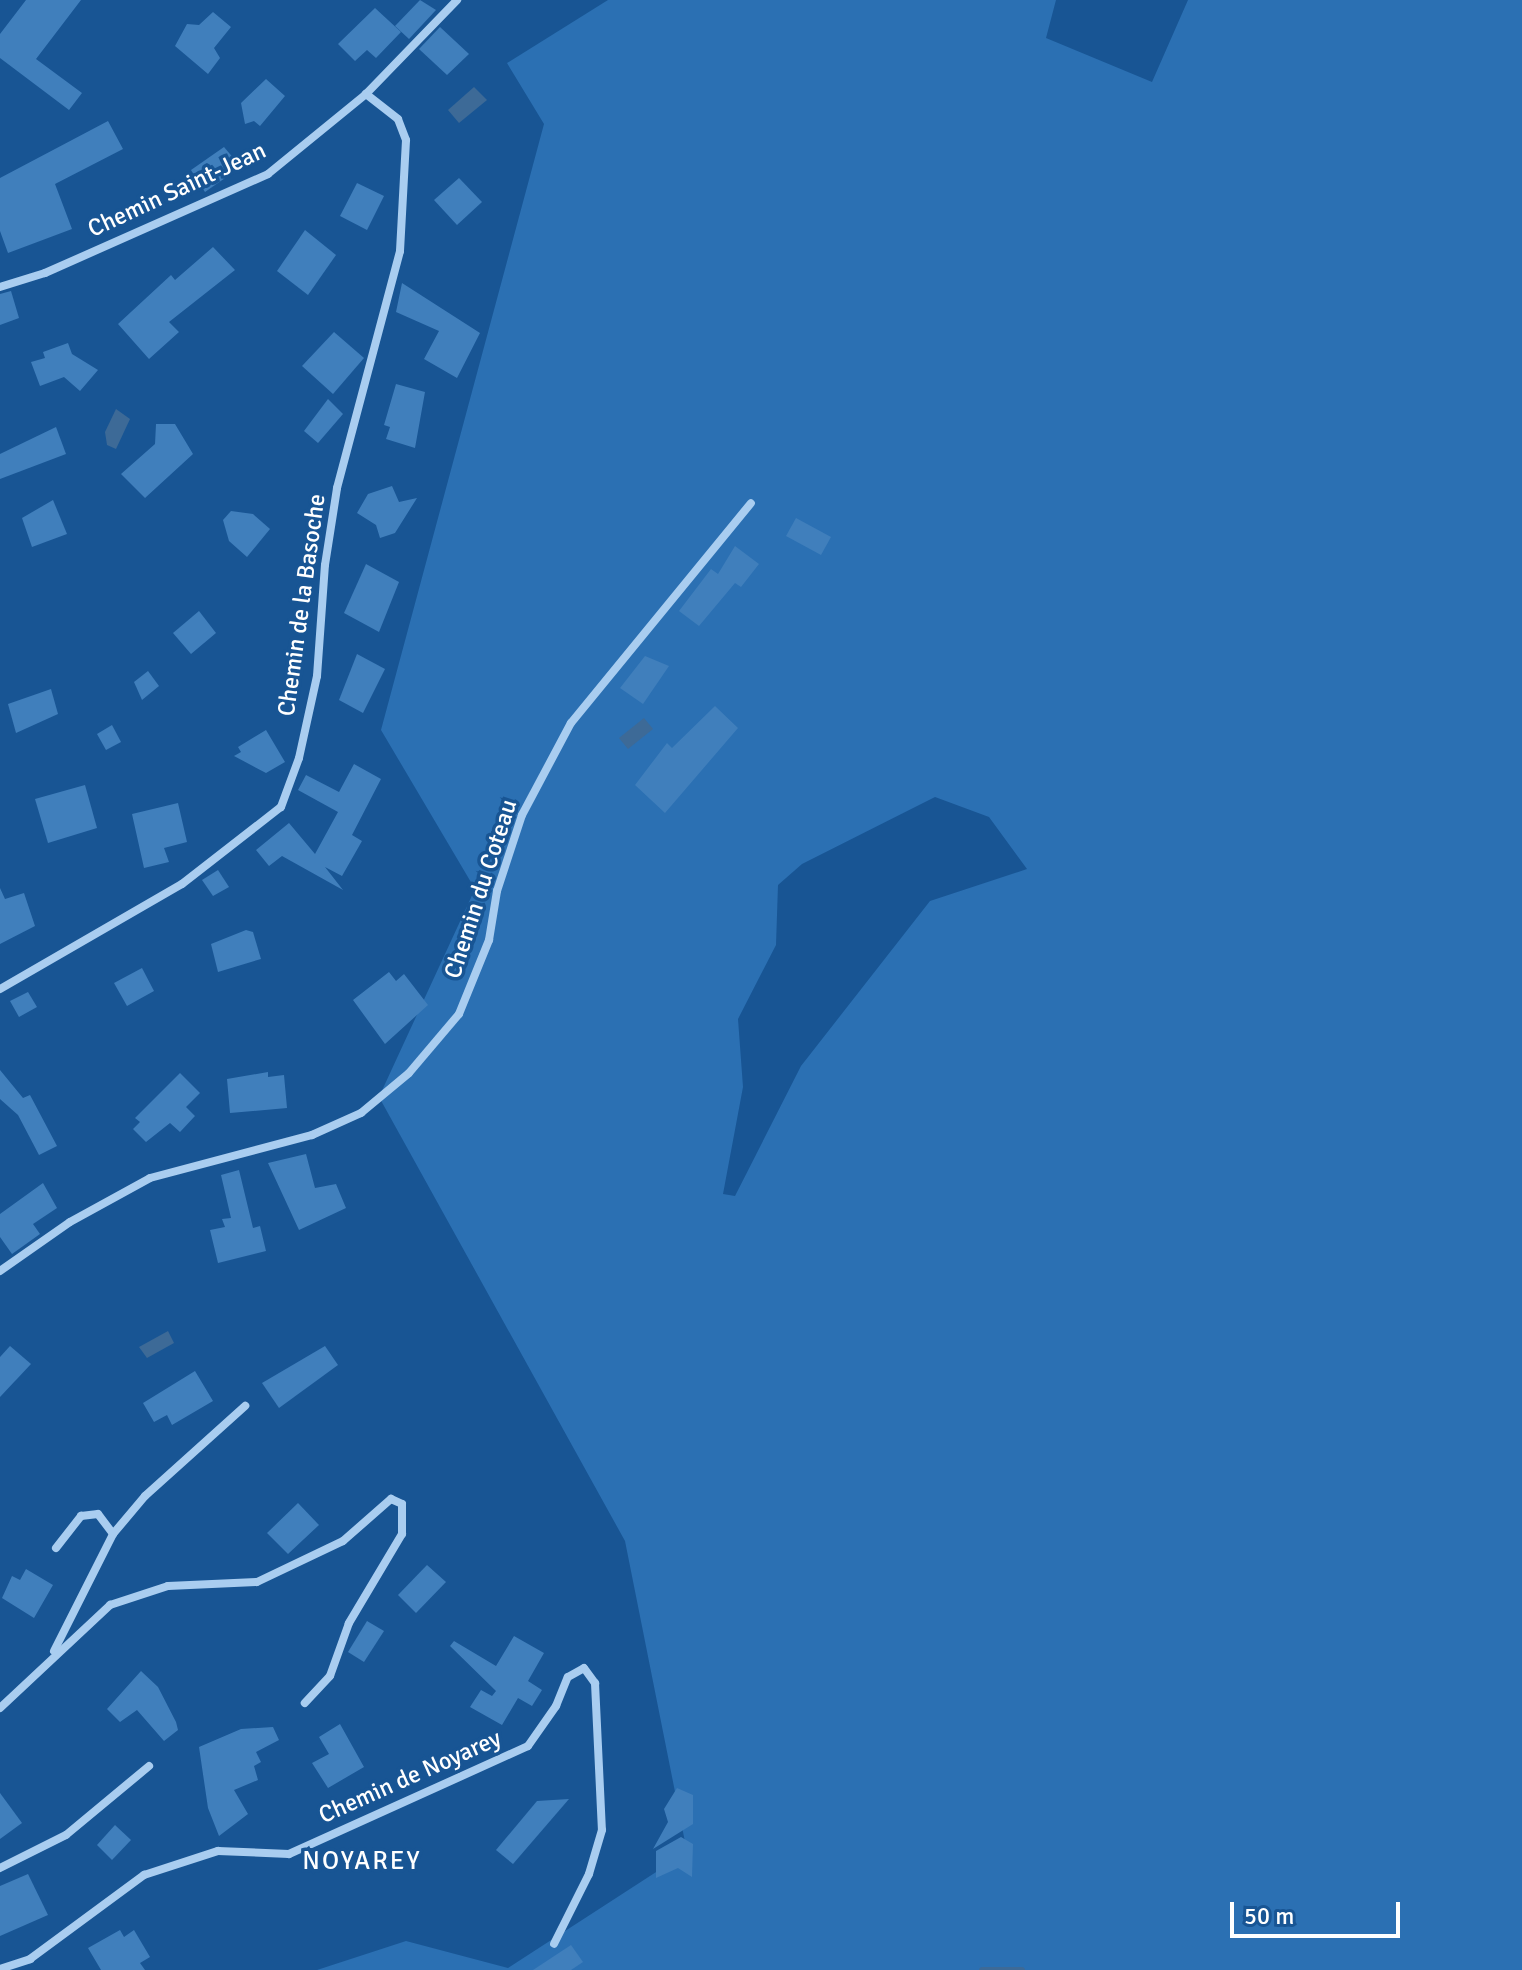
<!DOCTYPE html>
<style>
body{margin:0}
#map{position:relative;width:1522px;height:1970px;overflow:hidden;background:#185594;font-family:Signika,sans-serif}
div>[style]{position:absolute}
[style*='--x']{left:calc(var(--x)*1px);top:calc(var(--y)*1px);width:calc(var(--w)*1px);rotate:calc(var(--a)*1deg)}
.green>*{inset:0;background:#2b70b3}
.water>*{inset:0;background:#3d6a97}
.stream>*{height:7px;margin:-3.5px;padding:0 3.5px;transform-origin:3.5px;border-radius:3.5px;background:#3d6a97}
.building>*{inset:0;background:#407fbc}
.minor>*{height:8px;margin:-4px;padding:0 4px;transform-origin:4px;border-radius:4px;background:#a9cdf0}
span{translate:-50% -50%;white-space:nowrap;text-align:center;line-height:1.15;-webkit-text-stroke:7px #185594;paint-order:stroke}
.street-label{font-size:24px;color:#fff}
.neighbourhood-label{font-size:26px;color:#fff;letter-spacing:2px}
.scale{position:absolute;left:1230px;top:1902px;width:170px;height:36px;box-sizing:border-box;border:4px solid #fff;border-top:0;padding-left:10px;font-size:24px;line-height:28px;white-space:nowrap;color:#fff;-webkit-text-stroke:6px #185594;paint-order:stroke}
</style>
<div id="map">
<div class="green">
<div style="clip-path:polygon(evenodd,608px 0,1056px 0,1046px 38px,1152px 82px,1188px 0,1522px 0,1522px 1970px,317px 1970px,406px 1941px,508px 1968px,687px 1852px,625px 1541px,379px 1097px,475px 889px,381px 730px,544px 124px,507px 63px,608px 0,935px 797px,989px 817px,1027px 869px,930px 901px,801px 1066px,735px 1196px,723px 1194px,743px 1087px,738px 1019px,776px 945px,778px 885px,802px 864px,935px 797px)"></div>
</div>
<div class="water">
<div style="clip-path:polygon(474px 87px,487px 100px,459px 123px,448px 110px)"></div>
<div style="clip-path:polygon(116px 409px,130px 419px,116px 449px,107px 445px,105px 432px)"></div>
<div style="clip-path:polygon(644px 718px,653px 729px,628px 749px,619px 738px)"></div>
<div style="clip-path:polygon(168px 1331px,174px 1343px,147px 1358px,139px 1347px)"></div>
</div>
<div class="stream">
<div style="--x:982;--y:1970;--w:39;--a:0"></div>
</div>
<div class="building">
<div style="clip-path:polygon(26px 0,81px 0,36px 59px,82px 93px,69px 110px,0 58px,0 34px)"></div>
<div style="clip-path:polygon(420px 0,436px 10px,409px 39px,395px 26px)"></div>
<div style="clip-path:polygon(375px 8px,401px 32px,376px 58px,367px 50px,355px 61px,338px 44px)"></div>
<div style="clip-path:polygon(213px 12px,231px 27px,214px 48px,220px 58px,208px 74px,175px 46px,187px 24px,199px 25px)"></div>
<div style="clip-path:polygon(440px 27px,469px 54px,447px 75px,419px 49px)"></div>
<div style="clip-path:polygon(266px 79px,285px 96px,260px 126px,254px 121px,245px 124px,241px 103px)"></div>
<div style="clip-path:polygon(108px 121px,123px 149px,55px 184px,72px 229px,8px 253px,0 231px,0 178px)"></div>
<div style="clip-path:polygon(224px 147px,241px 167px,205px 192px,191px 170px)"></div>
<div style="clip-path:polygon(459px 178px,482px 202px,457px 225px,434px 200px)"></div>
<div style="clip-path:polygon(357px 183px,384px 196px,367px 230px,340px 216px)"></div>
<div style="clip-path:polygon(305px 230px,336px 255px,308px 295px,277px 271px)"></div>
<div style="clip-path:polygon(213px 247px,235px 270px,169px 322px,179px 332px,149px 359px,118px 324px,171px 275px,175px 280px)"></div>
<div style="clip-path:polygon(402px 283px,480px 333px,457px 378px,424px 359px,439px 331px,396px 312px)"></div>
<div style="clip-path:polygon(11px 291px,19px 318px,0 325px,0 294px)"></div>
<div style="clip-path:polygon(334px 332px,364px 358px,333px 394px,302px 366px)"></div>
<div style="clip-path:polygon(68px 343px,72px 354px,98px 370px,80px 391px,64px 377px,40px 386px,31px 362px,45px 358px,43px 352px)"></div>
<div style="clip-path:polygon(396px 384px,425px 392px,415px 448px,386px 439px,390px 427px,384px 425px)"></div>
<div style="clip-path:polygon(328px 399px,343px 414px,318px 443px,304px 431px)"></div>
<div style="clip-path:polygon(156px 424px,175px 424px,193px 454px,145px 498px,121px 474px,155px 444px)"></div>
<div style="clip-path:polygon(56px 427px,66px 454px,0 479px,0 454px)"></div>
<div style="clip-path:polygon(392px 486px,399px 502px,417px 498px,395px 533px,380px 538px,376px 525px,357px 513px,368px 494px)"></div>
<div style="clip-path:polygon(53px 500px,67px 534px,32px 547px,22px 518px)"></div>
<div style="clip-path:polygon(231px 511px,253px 514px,270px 529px,247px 557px,229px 541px,223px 520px)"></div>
<div style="clip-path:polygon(796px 518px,831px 537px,821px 555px,786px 536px)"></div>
<div style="clip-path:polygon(735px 546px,759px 564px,741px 587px,735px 583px,699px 626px,679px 611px,711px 569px,718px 574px)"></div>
<div style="clip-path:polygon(366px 564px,399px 582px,379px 632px,344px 613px)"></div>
<div style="clip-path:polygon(199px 611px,216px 633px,191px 654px,173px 633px)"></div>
<div style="clip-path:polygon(357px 654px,385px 669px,363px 713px,339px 700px)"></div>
<div style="clip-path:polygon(645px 656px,669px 666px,643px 704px,620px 688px)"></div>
<div style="clip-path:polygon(148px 671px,159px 686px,142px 700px,134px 682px)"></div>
<div style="clip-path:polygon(51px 689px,58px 714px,16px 733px,8px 704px)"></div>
<div style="clip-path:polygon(715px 706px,738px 728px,665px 813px,635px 785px,667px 743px,672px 748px)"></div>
<div style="clip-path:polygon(112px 725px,121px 742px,106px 750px,97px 734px)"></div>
<div style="clip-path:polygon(266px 730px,285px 762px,266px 773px,234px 756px,241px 752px,238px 747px)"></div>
<div style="clip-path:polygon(354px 764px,381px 779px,352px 835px,362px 841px,342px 876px,325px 867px,343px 890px,282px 856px,269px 866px,256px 850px,289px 823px,315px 854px,338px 812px,298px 790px,306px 775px,339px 792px)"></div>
<div style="clip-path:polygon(85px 785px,97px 828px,48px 843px,35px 799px)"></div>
<div style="clip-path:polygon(178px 803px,187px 842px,164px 848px,169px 862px,144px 868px,132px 814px)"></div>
<div style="clip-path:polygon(218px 870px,229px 887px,213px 896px,202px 880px)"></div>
<div style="clip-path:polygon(0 888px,5px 899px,24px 893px,35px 926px,0 944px)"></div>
<div style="clip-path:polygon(246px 930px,253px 932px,261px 959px,218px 972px,211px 944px)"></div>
<div style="clip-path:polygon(142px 968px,154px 991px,127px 1006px,114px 983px)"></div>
<div style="clip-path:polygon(389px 972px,396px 981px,404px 974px,428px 1005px,385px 1044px,353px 1000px)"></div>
<div style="clip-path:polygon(28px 992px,37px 1007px,19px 1017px,10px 1001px)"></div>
<div style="clip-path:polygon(0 1070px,23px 1098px,30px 1095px,57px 1146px,39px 1155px,18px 1115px,0 1099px)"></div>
<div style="clip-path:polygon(268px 1072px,268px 1077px,284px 1075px,287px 1108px,230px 1113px,227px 1079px)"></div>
<div style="clip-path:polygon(180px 1073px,200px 1093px,186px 1107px,195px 1116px,180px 1132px,170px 1123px,146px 1142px,133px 1129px,140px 1122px,135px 1118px)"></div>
<div style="clip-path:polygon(306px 1154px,315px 1188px,336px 1184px,346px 1208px,299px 1230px,268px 1163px)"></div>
<div style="clip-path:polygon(239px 1170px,253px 1228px,260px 1226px,266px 1251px,218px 1263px,210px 1230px,225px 1227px,222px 1219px,231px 1218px,221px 1175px)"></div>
<div style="clip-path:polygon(43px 1183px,57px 1208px,33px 1224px,40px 1234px,12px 1254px,0 1237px,0 1214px)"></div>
<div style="clip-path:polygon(10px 1346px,31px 1364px,0 1397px,0 1357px)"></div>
<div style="clip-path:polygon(325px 1346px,338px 1365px,279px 1408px,262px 1383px)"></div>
<div style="clip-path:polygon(195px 1371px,213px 1401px,172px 1425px,167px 1415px,154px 1422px,143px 1403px)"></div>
<div style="clip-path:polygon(298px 1503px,319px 1525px,288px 1554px,267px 1533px)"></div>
<div style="clip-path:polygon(427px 1565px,446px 1582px,416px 1613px,398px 1595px)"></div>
<div style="clip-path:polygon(26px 1569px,53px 1585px,34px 1618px,2px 1598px,12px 1576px,20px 1580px)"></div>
<div style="clip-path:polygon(367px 1621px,384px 1631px,364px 1662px,348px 1652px)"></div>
<div style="clip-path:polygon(514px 1636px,544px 1653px,528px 1681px,542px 1690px,532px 1706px,518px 1698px,502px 1725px,470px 1707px,481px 1690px,492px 1696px,496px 1691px,450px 1646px,454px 1641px,496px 1666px)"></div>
<div style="clip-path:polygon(141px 1671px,158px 1687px,176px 1722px,178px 1730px,164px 1741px,137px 1710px,120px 1722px,107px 1709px)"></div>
<div style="clip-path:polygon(340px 1724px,364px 1767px,328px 1788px,312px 1763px,329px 1754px,319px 1737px)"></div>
<div style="clip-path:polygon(273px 1727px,279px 1740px,256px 1752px,261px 1762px,254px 1766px,258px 1780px,234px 1790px,248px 1814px,219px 1836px,208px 1808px,199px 1747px,241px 1729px)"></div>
<div style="clip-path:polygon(677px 1788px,693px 1795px,693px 1824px,653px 1849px,668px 1822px,664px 1809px)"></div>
<div style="clip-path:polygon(0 1793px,22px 1823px,0 1839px)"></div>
<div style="clip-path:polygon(569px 1799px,513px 1864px,496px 1850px,537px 1801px)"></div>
<div style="clip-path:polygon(115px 1825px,131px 1840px,112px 1860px,97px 1845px)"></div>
<div style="clip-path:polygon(681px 1837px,693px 1844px,692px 1877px,678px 1868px,656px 1878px,656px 1851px)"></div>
<div style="clip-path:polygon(28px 1874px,48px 1915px,0 1936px,0 1886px)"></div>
<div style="clip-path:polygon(120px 1930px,124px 1937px,134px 1930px,150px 1957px,140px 1963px,145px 1970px,101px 1970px,88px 1948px)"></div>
<div style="clip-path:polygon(571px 1945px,583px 1962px,571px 1970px,533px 1970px)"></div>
</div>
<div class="minor">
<div style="--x:0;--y:287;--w:47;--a:-17.3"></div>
<div style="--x:45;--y:273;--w:244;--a:-23.9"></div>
<div style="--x:268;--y:174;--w:127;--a:-39.2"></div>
<div style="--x:366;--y:94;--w:131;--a:-45.9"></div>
<div style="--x:0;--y:989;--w:210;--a:-30"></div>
<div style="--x:182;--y:884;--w:125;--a:-37.9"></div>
<div style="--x:281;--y:807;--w:52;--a:-69.8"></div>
<div style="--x:299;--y:758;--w:84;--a:-77.6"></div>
<div style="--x:317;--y:676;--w:111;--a:-85.9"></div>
<div style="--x:325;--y:565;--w:78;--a:-81.1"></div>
<div style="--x:337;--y:488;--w:245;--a:-75.1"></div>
<div style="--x:400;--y:251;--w:111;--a:-86.9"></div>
<div style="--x:406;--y:140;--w:22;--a:-111"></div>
<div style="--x:398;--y:119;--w:41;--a:-142"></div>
<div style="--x:0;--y:1271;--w:85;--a:-35"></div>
<div style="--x:70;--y:1222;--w:91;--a:-28.8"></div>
<div style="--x:150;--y:1178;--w:168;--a:-14.9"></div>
<div style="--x:312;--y:1135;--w:54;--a:-24.2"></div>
<div style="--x:361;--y:1113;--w:62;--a:-39.8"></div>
<div style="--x:409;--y:1073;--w:77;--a:-49.7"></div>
<div style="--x:459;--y:1014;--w:80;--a:-67.9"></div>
<div style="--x:489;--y:940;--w:50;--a:-80.7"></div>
<div style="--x:497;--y:891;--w:80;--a:-71.8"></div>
<div style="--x:522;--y:815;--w:104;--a:-62"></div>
<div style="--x:571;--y:723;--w:284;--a:-50.7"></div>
<div style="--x:56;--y:1548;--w:41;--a:-52"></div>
<div style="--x:81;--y:1516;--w:17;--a:-7"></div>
<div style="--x:98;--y:1514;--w:25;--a:53"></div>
<div style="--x:54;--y:1651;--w:131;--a:-63.2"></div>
<div style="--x:113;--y:1534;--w:50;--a:-49.9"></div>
<div style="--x:145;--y:1496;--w:135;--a:-42"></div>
<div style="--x:0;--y:1708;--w:151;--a:-43.1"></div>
<div style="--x:110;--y:1605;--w:61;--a:-18.1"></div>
<div style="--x:168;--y:1586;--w:89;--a:-2.6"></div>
<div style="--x:257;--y:1582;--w:95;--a:-25.5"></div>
<div style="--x:343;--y:1541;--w:64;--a:-41.2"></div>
<div style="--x:391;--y:1499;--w:12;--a:24"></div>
<div style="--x:402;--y:1504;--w:30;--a:90"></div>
<div style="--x:402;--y:1534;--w:104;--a:120.8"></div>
<div style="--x:349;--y:1623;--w:56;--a:109.7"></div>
<div style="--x:330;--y:1676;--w:37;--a:133"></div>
<div style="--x:0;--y:1868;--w:74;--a:-26.6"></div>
<div style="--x:66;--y:1835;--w:108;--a:-39.7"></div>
<div style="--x:0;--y:1969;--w:32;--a:-18"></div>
<div style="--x:30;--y:1959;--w:142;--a:-36.4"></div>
<div style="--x:144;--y:1875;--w:78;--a:-18"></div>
<div style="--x:218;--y:1851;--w:71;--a:2.4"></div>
<div style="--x:289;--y:1854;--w:262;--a:-24.3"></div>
<div style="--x:528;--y:1746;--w:49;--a:-55"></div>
<div style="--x:556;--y:1706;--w:31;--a:-68"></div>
<div style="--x:568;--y:1677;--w:18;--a:-29"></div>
<div style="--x:584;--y:1668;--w:19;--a:54"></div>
<div style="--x:595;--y:1683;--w:147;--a:87.3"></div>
<div style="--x:602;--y:1830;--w:46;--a:106.5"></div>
<div style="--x:589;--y:1874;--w:78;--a:116.6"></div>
</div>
<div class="street-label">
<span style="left:177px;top:190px;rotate:-25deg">Chemin Saint-Jean</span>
<span style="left:302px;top:605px;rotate:-82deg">Chemin de la Basoche</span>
<span style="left:481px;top:889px;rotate:-72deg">Chemin du Coteau</span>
<span style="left:410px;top:1777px;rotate:-24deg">Chemin de Noyarey</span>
</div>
<div class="neighbourhood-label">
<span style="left:362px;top:1862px">NOYAREY</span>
</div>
<div class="scale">50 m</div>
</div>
